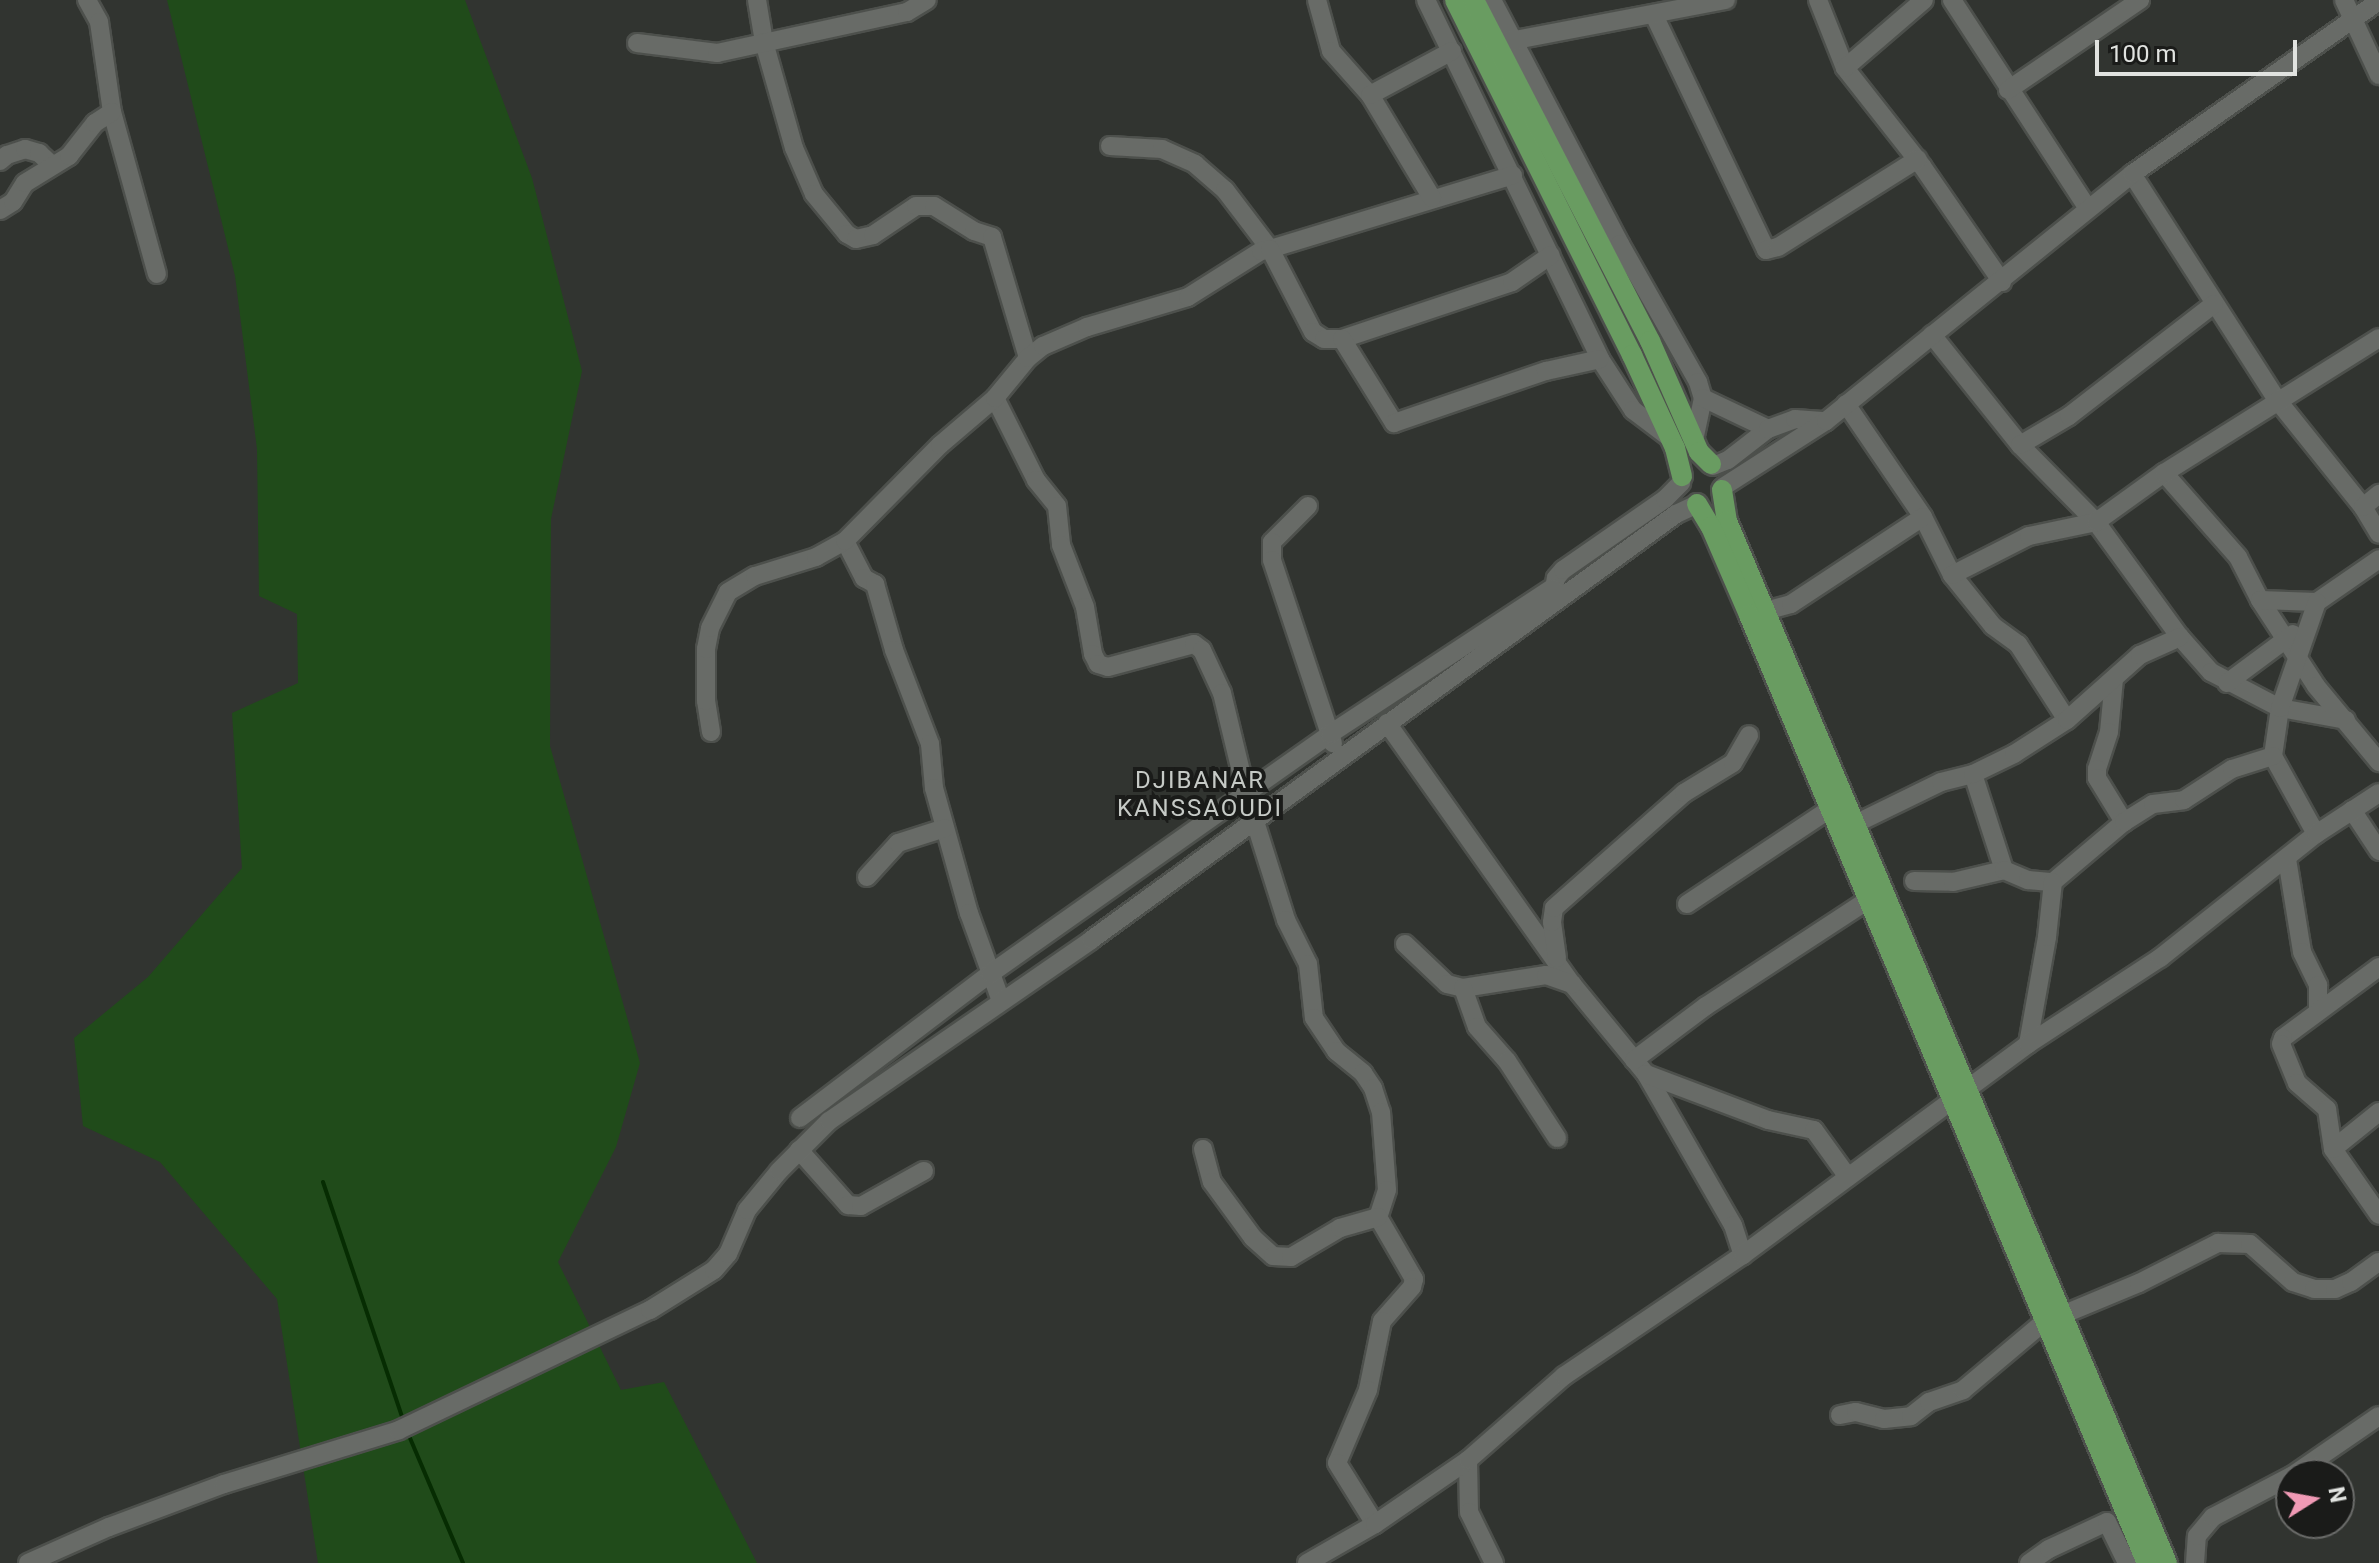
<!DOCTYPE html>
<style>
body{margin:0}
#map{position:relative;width:2379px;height:1563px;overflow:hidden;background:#313430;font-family:Roboto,sans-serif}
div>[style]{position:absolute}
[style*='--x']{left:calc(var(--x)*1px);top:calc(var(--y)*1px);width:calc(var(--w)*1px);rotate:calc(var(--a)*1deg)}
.green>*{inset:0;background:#204b1a}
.stream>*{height:4px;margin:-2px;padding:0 2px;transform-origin:2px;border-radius:2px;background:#062c02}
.roads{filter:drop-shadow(2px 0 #4d504c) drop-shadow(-2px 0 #4d504c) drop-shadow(0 2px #4d504c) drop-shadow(0 -2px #4d504c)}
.minor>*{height:18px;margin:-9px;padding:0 9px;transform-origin:9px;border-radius:9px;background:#686b67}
.major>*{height:20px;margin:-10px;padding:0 10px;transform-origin:10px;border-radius:10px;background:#699c61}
span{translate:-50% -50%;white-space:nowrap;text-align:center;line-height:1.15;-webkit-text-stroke:8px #1a1b19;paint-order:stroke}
.neighbourhood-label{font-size:24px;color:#c6cac6;letter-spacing:2px}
.north{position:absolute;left:2275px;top:1459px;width:80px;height:80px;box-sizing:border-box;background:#1a1b19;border:2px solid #6a6b69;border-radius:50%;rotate:79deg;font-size:22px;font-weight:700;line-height:32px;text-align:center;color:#e1e3e0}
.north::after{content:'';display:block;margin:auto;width:28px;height:36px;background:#f09ab5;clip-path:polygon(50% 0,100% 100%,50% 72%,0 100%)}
.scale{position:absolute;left:2095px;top:40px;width:202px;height:36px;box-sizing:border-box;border:4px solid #e1e3e0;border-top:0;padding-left:10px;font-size:24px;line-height:28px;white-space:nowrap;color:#e1e3e0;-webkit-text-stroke:6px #1a1b19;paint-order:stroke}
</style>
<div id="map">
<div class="green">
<div style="clip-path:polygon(167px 0,465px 0,532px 178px,582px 371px,551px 519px,550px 746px,640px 1063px,616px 1147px,558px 1262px,621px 1390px,664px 1382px,757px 1563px,318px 1563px,277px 1299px,160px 1162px,83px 1126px,74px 1038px,148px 977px,242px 868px,232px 713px,298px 683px,297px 614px,259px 596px,257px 449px,235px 276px)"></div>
</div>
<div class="stream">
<div style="--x:323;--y:1182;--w:254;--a:71.4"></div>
<div style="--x:407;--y:1431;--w:143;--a:67"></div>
</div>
<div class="roads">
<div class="minor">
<div style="--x:87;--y:0;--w:25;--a:61"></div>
<div style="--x:99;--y:22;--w:91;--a:81.8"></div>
<div style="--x:112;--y:112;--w:168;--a:74.5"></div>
<div style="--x:757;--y:0;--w:43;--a:80.5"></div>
<div style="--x:764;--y:42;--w:110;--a:74.2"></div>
<div style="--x:794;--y:148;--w:50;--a:66.5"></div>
<div style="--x:814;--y:194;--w:52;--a:50.5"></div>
<div style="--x:847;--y:234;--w:10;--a:29"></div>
<div style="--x:856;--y:239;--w:17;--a:-13"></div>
<div style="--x:873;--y:235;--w:52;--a:-34"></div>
<div style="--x:916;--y:206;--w:18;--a:0"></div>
<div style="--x:934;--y:206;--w:47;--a:32"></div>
<div style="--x:974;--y:231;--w:19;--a:18"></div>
<div style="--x:992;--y:237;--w:126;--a:73.4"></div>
<div style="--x:1317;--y:0;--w:53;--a:74.6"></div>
<div style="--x:1331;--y:51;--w:59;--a:48.4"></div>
<div style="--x:1426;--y:0;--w:399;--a:64.1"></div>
<div style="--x:1600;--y:359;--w:61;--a:57.1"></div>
<div style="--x:1633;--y:410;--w:46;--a:37.1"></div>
<div style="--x:1492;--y:0;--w:276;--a:62.3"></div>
<div style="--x:1620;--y:244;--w:159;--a:60.5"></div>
<div style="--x:1698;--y:382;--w:17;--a:73"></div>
<div style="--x:1703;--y:398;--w:39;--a:102"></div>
<div style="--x:1818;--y:0;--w:73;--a:68.3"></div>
<div style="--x:1845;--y:68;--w:125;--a:51.8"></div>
<div style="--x:1922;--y:166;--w:141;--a:55.4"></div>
<div style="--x:1952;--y:0;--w:249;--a:56.9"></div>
<div style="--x:2344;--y:0;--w:83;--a:65"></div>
<div style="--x:1654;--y:15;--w:260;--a:64.5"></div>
<div style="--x:1766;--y:250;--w:12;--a:-14"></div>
<div style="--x:1778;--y:247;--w:165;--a:-32.2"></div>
<div style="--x:637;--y:43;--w:81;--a:7.1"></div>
<div style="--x:717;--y:53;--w:194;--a:-12.2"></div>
<div style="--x:907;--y:12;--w:23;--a:-31"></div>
<div style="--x:1500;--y:43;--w:230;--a:-10.8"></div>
<div style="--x:1845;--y:68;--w:104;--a:-40.7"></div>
<div style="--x:2008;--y:90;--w:160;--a:-34.3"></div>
<div style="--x:1110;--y:146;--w:52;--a:3.3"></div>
<div style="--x:1162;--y:149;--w:36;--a:24"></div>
<div style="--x:1195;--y:164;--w:40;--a:41"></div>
<div style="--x:1225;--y:190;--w:74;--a:52.7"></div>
<div style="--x:1270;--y:249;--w:254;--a:-16.9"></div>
<div style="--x:0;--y:161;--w:9;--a:-41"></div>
<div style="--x:7;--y:155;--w:19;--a:-18"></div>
<div style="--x:25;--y:149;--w:15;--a:16"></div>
<div style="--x:39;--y:153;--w:18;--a:43"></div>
<div style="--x:2132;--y:174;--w:270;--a:57.3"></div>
<div style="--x:2278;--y:401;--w:136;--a:51.3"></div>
<div style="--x:2363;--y:507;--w:31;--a:59"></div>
<div style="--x:1432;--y:198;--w:120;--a:-121"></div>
<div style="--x:1370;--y:95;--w:93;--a:-28.2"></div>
<div style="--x:0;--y:210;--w:15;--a:-32"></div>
<div style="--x:13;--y:202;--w:22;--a:-58"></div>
<div style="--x:25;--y:183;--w:52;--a:-31.5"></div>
<div style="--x:69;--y:156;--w:42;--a:-51.8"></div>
<div style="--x:95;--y:123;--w:20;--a:-33"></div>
<div style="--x:1932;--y:335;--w:141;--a:51.3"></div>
<div style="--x:2020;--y:445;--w:108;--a:45.4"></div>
<div style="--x:2096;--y:522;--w:142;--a:53.9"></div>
<div style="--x:2180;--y:637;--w:47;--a:48.5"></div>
<div style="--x:2211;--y:672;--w:78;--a:27.6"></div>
<div style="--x:2280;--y:708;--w:67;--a:10.3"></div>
<div style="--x:1342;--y:339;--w:179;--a:-18.5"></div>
<div style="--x:1512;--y:282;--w:47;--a:-34.7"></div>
<div style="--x:995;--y:398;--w:92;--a:63.4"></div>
<div style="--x:1036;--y:480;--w:33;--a:51"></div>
<div style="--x:1057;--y:506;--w:39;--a:84"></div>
<div style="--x:1061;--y:545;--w:66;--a:68.8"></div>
<div style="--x:1085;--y:607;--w:48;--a:80.3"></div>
<div style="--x:1093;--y:654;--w:11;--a:63"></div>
<div style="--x:1098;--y:664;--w:10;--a:17"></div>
<div style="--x:1108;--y:667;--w:89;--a:-15"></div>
<div style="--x:1194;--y:644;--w:10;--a:37"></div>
<div style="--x:1202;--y:650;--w:47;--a:65.1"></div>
<div style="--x:1222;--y:693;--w:106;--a:76.4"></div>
<div style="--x:1247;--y:796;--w:130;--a:72.5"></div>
<div style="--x:1286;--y:920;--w:49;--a:63.4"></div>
<div style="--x:1308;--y:964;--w:54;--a:83.7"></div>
<div style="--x:1314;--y:1018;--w:40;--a:56"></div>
<div style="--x:1336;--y:1051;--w:35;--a:39"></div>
<div style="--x:1363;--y:1073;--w:18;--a:56"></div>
<div style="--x:1373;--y:1088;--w:25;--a:72"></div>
<div style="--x:1381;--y:1112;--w:78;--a:85.6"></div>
<div style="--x:1387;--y:1190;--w:28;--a:108"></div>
<div style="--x:1378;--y:1217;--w:72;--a:59.9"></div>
<div style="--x:1414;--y:1279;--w:8;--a:104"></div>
<div style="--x:1412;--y:1287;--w:45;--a:131.4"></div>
<div style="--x:1382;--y:1321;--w:70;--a:101.5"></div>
<div style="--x:1368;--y:1390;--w:79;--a:113"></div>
<div style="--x:1337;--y:1463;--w:72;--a:58.1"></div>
<div style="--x:1703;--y:398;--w:72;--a:25.5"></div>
<div style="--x:1846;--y:404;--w:137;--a:55.7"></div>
<div style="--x:1923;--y:517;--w:65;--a:63.4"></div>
<div style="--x:1952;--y:575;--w:65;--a:51.2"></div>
<div style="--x:1993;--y:626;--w:31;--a:36"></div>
<div style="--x:2018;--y:644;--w:90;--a:57.2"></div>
<div style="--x:2020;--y:445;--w:57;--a:-30.6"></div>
<div style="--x:2069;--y:416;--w:183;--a:-37.7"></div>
<div style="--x:1713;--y:466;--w:16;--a:-22"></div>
<div style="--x:1728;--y:460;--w:51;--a:-37.8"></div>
<div style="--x:1768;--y:429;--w:29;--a:-20"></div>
<div style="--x:1795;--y:419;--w:31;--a:4"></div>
<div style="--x:2164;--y:473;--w:112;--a:48.6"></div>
<div style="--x:2238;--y:557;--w:48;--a:62.9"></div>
<div style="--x:2260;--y:600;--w:103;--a:56.9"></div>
<div style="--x:2316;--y:686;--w:99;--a:50.3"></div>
<div style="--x:1723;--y:487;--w:122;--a:-32.7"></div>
<div style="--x:1826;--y:421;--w:393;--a:-38.9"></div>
<div style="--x:2132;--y:174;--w:302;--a:-35"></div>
<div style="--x:1308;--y:506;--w:51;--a:135"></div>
<div style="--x:1272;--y:542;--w:18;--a:90"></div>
<div style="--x:1272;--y:560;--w:193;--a:71.6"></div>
<div style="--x:2363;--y:507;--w:21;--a:-39"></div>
<div style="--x:845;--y:541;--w:42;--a:62.8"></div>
<div style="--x:864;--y:578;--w:13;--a:29"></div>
<div style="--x:875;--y:584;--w:69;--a:73.9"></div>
<div style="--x:894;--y:650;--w:101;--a:69"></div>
<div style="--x:930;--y:744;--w:44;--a:84.8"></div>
<div style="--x:934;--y:788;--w:130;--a:74.4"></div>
<div style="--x:969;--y:913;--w:94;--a:70"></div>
<div style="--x:1952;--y:575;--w:86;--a:-26.9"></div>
<div style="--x:2029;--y:536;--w:68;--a:-11.8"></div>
<div style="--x:2096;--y:522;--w:84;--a:-35.8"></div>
<div style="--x:2164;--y:473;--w:254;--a:-32.1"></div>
<div style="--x:1552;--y:600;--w:22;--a:-80"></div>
<div style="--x:1556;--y:578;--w:11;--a:-49"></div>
<div style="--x:1563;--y:570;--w:124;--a:-34.8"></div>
<div style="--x:1665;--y:499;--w:23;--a:-45"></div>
<div style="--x:2260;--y:600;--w:57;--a:2"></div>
<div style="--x:2317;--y:602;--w:75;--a:-34.7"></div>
<div style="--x:1754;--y:614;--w:38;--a:-15"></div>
<div style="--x:1791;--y:604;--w:158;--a:-33.4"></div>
<div style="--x:2114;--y:679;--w:53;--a:95.4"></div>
<div style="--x:2109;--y:732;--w:39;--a:108"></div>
<div style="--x:2097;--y:769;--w:9;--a:90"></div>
<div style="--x:2097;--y:778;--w:52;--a:58.5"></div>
<div style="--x:2227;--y:683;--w:82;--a:-36.6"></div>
<div style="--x:1387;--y:723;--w:320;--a:54.7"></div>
<div style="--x:1572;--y:984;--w:117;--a:50.6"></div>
<div style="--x:1646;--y:1074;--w:174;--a:60.1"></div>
<div style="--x:1733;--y:1225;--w:32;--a:72"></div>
<div style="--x:711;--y:732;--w:31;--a:-99"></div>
<div style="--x:706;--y:701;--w:52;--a:-90"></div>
<div style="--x:706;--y:649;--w:21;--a:-79"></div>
<div style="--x:710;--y:628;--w:40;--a:-63.4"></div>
<div style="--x:728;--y:592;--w:31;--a:-31"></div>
<div style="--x:755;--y:576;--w:64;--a:-17.3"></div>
<div style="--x:816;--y:557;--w:33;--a:-29"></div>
<div style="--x:845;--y:541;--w:135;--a:-45.3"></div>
<div style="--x:940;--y:445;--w:72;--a:-40.5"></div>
<div style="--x:995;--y:398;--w:52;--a:-50.5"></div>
<div style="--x:1028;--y:358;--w:19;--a:-39"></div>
<div style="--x:1043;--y:346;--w:48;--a:-23.4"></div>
<div style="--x:1087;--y:327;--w:105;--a:-16.5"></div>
<div style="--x:1188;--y:297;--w:86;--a:-32.2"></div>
<div style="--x:1261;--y:251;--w:9;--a:-13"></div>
<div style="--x:1270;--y:249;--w:93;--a:62.6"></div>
<div style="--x:1313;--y:332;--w:13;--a:32"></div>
<div style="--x:1324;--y:339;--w:18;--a:0"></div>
<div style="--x:1342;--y:339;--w:99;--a:58.2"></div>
<div style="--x:1394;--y:423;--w:161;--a:-18.9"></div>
<div style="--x:1546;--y:371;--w:55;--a:-12.5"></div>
<div style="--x:1973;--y:774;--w:101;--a:72.1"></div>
<div style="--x:2352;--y:810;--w:49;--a:56.6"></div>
<div style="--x:1855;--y:824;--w:96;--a:-26"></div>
<div style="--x:1941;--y:782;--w:33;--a:-14"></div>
<div style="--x:1973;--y:774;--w:46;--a:-26"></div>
<div style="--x:2014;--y:754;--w:63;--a:-32.7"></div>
<div style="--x:2067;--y:720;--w:98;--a:-41.7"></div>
<div style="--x:2140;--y:655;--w:44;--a:-24.2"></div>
<div style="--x:2316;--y:834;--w:89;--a:-118.9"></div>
<div style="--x:2273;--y:756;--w:49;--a:-81.7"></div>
<div style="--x:2280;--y:708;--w:112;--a:-70.8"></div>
<div style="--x:2287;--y:859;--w:94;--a:80.8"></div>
<div style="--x:2302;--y:952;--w:37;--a:64"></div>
<div style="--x:2318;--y:985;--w:26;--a:90"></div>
<div style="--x:867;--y:877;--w:46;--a:-47.6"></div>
<div style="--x:898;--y:843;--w:49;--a:-17.7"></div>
<div style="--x:1914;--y:881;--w:39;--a:1"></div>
<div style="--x:1953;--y:882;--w:52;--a:-13.2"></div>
<div style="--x:2004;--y:870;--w:26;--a:23"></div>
<div style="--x:2028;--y:880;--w:25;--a:5"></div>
<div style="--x:2053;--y:882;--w:93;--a:-40.2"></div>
<div style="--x:2124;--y:822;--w:34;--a:-32"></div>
<div style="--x:2153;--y:804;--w:31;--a:-7"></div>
<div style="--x:2184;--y:800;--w:57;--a:-32.9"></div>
<div style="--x:2232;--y:769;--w:43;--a:-17.6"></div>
<div style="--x:1687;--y:904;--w:172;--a:-33.6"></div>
<div style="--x:1405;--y:944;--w:58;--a:43.6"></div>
<div style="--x:1447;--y:984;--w:16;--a:14"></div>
<div style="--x:1463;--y:988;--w:84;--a:-8.9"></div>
<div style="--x:1546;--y:975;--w:28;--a:19"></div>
<div style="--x:1557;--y:958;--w:36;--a:-98"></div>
<div style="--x:1552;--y:922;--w:14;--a:-82"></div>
<div style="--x:1554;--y:908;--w:174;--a:-41.5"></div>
<div style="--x:1684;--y:793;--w:57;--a:-31.5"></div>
<div style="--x:1733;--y:763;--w:32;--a:-60"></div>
<div style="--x:2379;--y:967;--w:119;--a:143.5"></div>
<div style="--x:2283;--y:1038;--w:6;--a:108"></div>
<div style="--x:2281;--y:1044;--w:42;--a:67.7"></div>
<div style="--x:2297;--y:1083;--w:40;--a:41"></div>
<div style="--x:2327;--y:1109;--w:40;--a:81.5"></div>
<div style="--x:2333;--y:1149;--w:80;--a:55.1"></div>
<div style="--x:1463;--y:988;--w:41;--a:70.3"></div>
<div style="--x:1477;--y:1027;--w:45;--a:48.6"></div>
<div style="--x:1507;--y:1061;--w:92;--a:57"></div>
<div style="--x:2028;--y:1044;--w:109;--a:-79.9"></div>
<div style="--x:2047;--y:937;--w:55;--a:-83.8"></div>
<div style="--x:1634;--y:1060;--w:90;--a:-36.9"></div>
<div style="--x:1706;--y:1006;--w:194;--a:-33.2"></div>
<div style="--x:1646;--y:1074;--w:130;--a:20.7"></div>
<div style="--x:1768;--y:1120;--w:47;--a:12.3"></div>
<div style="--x:1814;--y:1130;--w:58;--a:54.1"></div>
<div style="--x:800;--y:1118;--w:238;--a:-37.2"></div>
<div style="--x:990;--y:974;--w:416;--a:-35.2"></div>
<div style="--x:1330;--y:734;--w:266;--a:-33.3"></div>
<div style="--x:1203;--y:1149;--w:34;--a:75"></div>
<div style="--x:1212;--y:1182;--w:69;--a:53.8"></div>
<div style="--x:1253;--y:1238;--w:27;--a:42"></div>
<div style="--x:1273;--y:1256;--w:18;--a:3"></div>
<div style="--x:1291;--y:1257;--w:57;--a:-30.6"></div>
<div style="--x:1340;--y:1228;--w:40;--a:-16"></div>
<div style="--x:2333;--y:1149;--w:59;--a:-38.8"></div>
<div style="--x:799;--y:1150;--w:74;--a:48.3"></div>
<div style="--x:848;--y:1205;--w:13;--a:4"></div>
<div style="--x:861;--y:1206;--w:72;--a:-29.1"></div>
<div style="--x:2062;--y:1315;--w:83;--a:-22.6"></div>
<div style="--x:2139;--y:1283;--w:89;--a:-26.9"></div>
<div style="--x:2218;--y:1243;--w:32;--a:2"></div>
<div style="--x:2250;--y:1244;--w:57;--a:41.5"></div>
<div style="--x:2293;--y:1282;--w:22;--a:18"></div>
<div style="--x:2314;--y:1289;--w:21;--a:0"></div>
<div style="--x:2335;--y:1289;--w:17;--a:-24"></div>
<div style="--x:2351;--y:1282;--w:34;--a:-36"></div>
<div style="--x:1840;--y:1415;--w:16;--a:-11"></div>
<div style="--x:1856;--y:1412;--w:29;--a:14"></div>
<div style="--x:1884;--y:1419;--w:27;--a:-6"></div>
<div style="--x:1911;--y:1416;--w:23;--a:-38"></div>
<div style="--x:1929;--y:1402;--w:36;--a:-19"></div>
<div style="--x:1963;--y:1390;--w:107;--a:-40.1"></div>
<div style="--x:1468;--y:1460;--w:52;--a:88.9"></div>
<div style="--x:1469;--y:1512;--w:57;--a:63.9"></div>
<div style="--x:2293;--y:1475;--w:104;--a:-34.5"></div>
<div style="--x:28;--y:1563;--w:89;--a:-24"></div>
<div style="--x:109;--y:1527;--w:123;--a:-20.5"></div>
<div style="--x:224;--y:1484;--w:183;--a:-17.1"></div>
<div style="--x:399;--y:1430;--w:278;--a:-25.6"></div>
<div style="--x:650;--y:1310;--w:75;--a:-32"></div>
<div style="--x:714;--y:1270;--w:21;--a:-49"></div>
<div style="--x:728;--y:1254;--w:48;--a:-66.6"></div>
<div style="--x:747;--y:1210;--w:50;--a:-50.6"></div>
<div style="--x:779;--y:1171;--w:71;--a:-45"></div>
<div style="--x:829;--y:1121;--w:318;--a:-34.6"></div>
<div style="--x:1091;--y:940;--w:724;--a:-36.06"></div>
<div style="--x:1676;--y:514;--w:23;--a:-25"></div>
<div style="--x:1307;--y:1563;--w:78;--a:-29.8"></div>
<div style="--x:1375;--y:1524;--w:113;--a:-34.5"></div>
<div style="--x:1468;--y:1460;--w:128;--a:-41.2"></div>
<div style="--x:1564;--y:1376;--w:216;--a:-34.1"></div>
<div style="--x:1743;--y:1255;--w:355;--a:-36.5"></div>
<div style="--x:2028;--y:1044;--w:158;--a:-33.1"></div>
<div style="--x:2160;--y:958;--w:199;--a:-38.5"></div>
<div style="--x:2316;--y:834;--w:75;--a:-33.1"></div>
<div style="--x:2029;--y:1563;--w:24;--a:-35"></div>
<div style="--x:2049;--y:1549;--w:64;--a:-25"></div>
<div style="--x:2107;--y:1522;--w:46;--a:64"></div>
<div style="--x:2195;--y:1563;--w:27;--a:-86"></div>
<div style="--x:2197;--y:1536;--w:25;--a:-50"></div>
<div style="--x:2213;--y:1517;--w:88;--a:-27.7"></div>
</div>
<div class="major">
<div style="--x:1455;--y:0;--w:397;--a:63.5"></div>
<div style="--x:1632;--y:355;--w:102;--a:65.2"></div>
<div style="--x:1675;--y:448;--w:29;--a:76"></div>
<div style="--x:1474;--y:0;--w:384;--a:62.7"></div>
<div style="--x:1650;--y:341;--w:121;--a:66.2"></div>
<div style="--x:1699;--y:452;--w:17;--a:45"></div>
<div style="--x:1722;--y:490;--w:31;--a:81"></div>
<div style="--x:1727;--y:521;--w:1131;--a:67.11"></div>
<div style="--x:1697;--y:504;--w:27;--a:59"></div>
<div style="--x:1711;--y:527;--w:96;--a:66.6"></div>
<div style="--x:1749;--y:615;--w:1028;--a:67.23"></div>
</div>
</div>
<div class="neighbourhood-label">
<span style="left:1200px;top:795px">DJIBANAR<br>KANSSAOUDI</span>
</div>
<div class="north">N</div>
<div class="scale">100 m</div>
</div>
